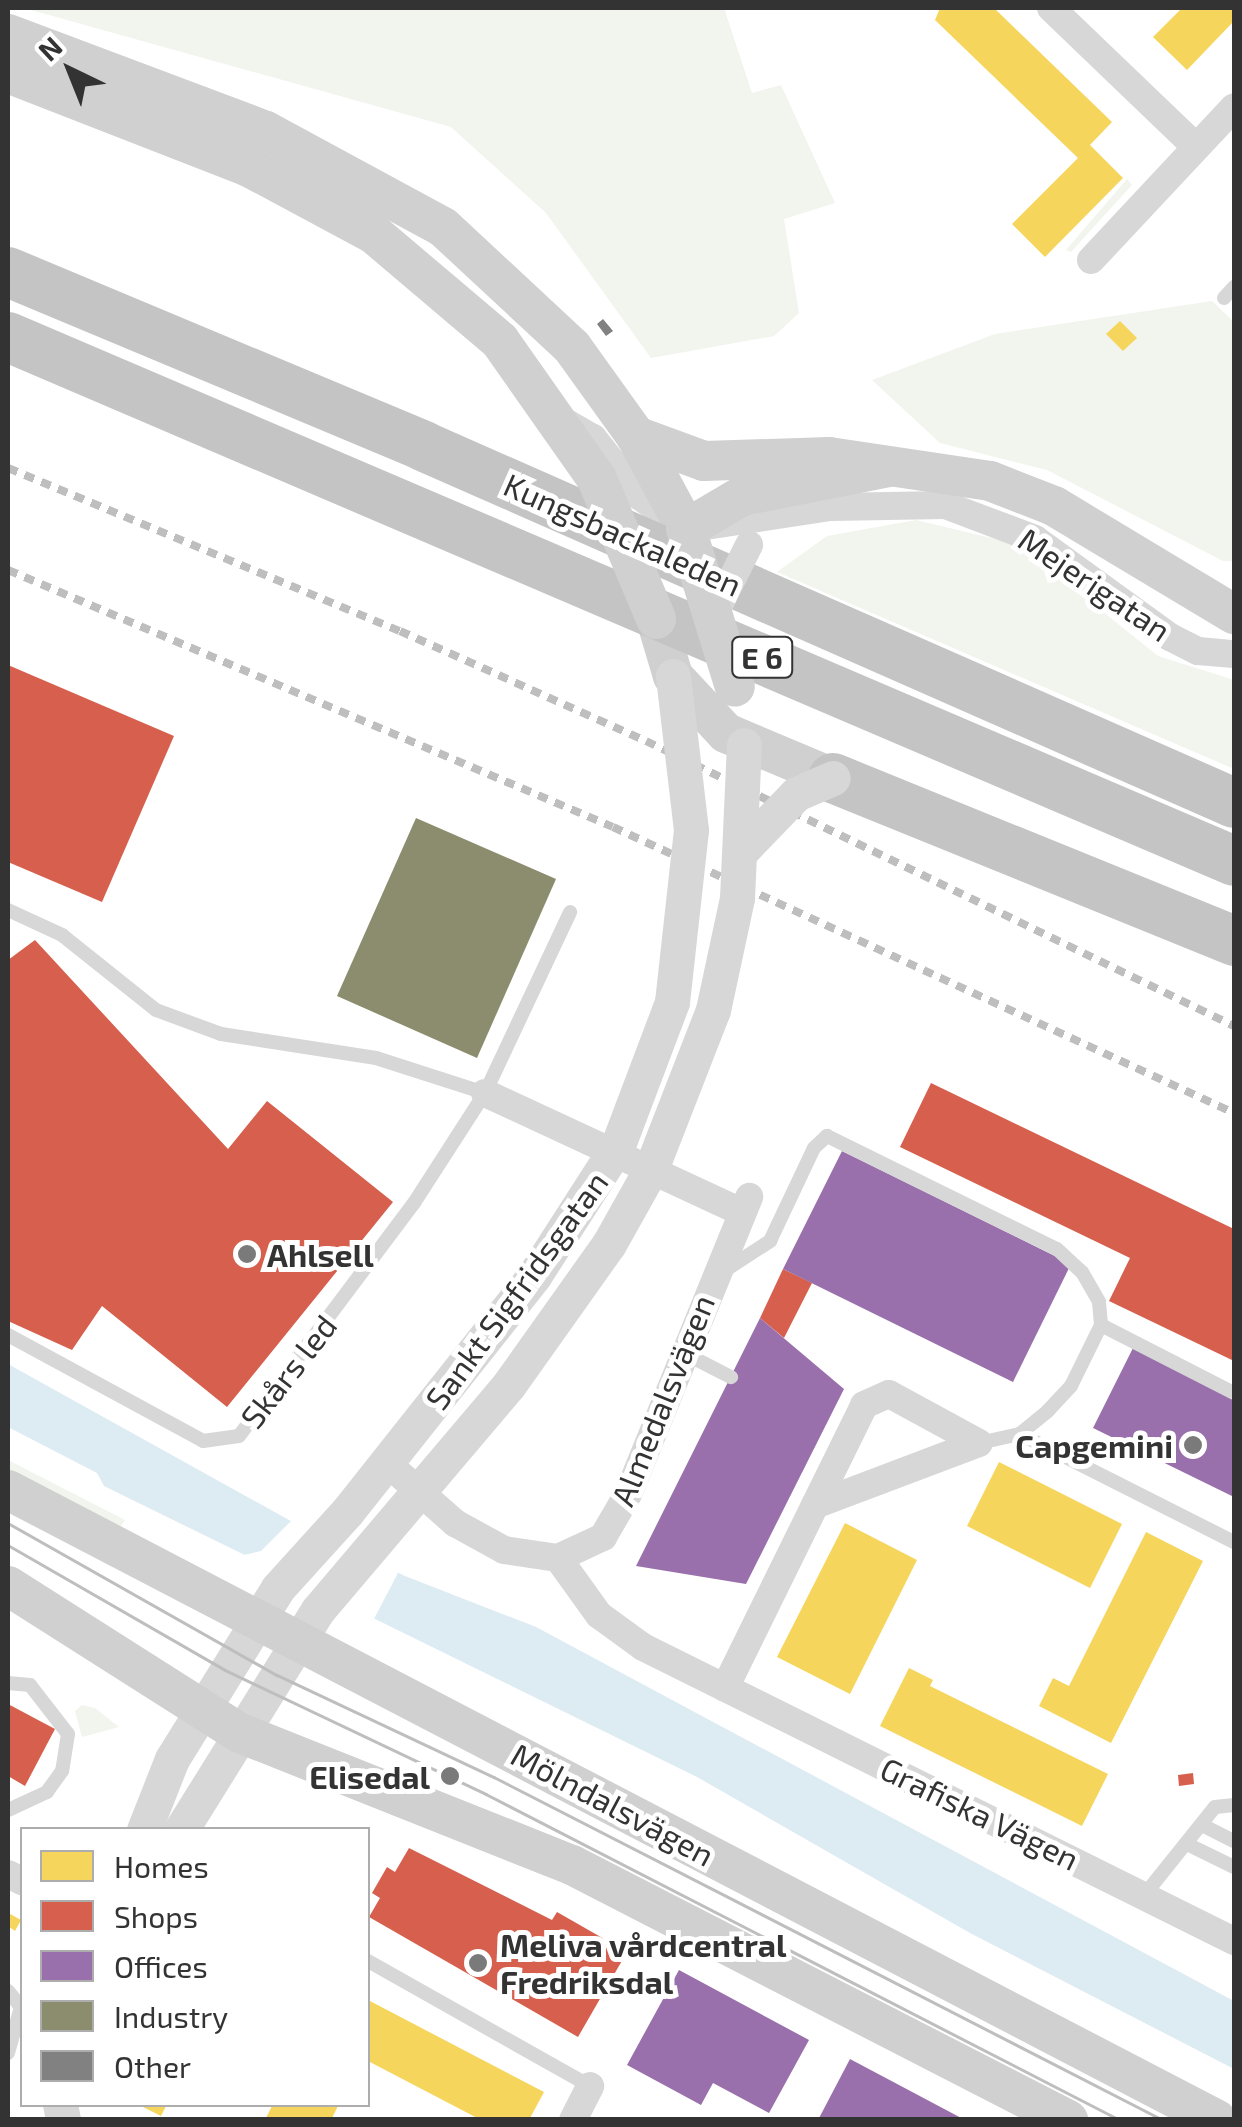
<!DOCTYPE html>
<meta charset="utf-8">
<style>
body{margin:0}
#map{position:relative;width:1242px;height:2127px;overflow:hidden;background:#fff;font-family:"Exo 2",sans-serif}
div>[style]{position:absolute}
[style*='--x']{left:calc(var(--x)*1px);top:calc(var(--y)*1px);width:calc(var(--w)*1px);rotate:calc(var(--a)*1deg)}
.green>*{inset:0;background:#f1f5ed}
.water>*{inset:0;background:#ddebf3}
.pier>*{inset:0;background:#fff}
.homes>*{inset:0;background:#f6d55c}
.shops>*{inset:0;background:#d6604d}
.offices>*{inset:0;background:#9970ab}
.industry>*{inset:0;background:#8c8c6e}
.building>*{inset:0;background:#818181}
.service>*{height:14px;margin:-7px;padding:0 7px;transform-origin:7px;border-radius:7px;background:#d7d7d7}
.minor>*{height:28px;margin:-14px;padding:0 14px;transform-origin:14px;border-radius:14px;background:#d7d7d7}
.tertiary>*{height:35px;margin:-17.5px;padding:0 17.5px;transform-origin:17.5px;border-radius:17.5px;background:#d7d7d7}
.secondary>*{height:40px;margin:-20px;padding:0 20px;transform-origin:20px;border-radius:20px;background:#d0d0d0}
.motorway>*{height:50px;margin:-25px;padding:0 25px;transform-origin:25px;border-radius:25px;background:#c4c4c4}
.tram>*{height:2.5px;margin:-1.25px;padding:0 1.25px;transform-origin:1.25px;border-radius:1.25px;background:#bebebe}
.rail>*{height:8px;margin-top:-4px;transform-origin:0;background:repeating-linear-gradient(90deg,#bebebe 0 10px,transparent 0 18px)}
.minor-bridge>*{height:28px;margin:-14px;padding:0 14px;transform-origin:14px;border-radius:14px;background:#d7d7d7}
.tertiary-bridge>*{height:35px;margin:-17.5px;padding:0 17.5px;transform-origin:17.5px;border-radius:17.5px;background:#d7d7d7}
.secondary-bridge>*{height:40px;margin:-20px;padding:0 20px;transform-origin:20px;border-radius:20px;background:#d0d0d0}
.dots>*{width:28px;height:28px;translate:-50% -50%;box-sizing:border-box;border:5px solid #fff;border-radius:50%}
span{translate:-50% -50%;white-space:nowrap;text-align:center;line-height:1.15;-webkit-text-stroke:10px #fff;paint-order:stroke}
.shield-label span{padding:2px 8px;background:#fff;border:2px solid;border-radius:8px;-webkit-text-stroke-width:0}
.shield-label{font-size:30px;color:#333;font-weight:700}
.street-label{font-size:32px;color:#333}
.poi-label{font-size:32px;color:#333;font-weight:700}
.left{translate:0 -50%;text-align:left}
.right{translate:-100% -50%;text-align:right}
.frame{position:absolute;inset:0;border:10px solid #333;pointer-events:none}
.legend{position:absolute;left:20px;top:1827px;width:350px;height:280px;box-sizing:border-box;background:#fff;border:2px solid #adadad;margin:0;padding:12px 18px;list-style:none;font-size:30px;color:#333}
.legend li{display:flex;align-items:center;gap:20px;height:50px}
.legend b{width:50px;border:2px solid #adadad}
.north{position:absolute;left:20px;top:20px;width:100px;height:100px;-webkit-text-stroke:8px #fff;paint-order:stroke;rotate:317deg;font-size:28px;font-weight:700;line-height:40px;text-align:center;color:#333}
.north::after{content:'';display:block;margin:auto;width:35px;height:45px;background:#333;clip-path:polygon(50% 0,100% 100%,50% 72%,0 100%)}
</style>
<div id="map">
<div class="green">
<div style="clip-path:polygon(24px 8px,724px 8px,752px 93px,781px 85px,835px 203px,784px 219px,799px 313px,774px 336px,651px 358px,546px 213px,451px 127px)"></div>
<div style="clip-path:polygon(1127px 179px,1132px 185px,1071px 252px,1066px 250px)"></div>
<div style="clip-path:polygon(1212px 301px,1234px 322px,1234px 561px,1223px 561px,1047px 470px,940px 443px,872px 380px,995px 334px)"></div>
<div style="clip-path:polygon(916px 520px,1020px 545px,1158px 656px,1234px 680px,1234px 769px,777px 572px,827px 536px)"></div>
<div style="clip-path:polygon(8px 1460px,125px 1520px,119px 1529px,8px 1473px)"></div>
<div style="clip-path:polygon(82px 1705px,95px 1708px,119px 1727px,82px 1737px,75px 1711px)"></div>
</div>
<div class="water">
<div style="clip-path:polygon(8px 1364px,289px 1520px,405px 1576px,536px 1627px,1234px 2001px,1234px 2069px,970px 1933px,697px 1777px,104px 1486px,97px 1473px,8px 1427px)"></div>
</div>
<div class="pier">
<div style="clip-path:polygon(292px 1520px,400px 1569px,373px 1621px,239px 1556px,261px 1551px)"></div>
</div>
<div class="homes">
<div style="clip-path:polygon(940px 8px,994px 8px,1112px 122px,1090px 145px,1123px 178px,1045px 257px,1012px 224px,1078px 158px,935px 20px)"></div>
<div style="clip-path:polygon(1182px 8px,1234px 8px,1234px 21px,1187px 70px,1153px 37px)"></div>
<div style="clip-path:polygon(1120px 321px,1137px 338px,1123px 351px,1106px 334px)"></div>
<div style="clip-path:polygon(999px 1462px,1122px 1524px,1090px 1588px,967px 1526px)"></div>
<div style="clip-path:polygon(845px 1523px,917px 1560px,850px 1694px,777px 1657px)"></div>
<div style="clip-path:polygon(1146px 1532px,1203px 1561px,1111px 1743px,1039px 1706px,1053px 1678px,1069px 1686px)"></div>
<div style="clip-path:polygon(909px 1668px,933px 1680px,930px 1686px,1108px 1774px,1082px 1826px,880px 1726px)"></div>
<div style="clip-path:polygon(10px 1914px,21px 1920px,15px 1931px,8px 1926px)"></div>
<div style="clip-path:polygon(368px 2000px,544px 2092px,529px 2120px,481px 2120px,368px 2061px)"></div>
<div style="clip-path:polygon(137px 2104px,167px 2104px,161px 2116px)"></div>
<div style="clip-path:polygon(273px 2104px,339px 2104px,331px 2120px,265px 2120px)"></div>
</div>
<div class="shops">
<div style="clip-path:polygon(8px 665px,174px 736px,102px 902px,8px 862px)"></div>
<div style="clip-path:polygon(35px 940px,228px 1149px,267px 1101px,393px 1202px,227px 1407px,102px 1306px,72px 1350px,8px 1321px,8px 960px)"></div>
<div style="clip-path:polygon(931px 1083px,1234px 1229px,1234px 1361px,1109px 1301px,1130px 1258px,900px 1147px)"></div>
<div style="clip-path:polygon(783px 1269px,812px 1283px,784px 1338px,760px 1318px)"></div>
<div style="clip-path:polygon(8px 1704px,55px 1729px,25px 1786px,8px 1776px)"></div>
<div style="clip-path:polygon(1193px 1773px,1194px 1784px,1179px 1786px,1178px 1775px)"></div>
<div style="clip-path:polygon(409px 1848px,552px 1920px,557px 1912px,627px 1952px,578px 2037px,369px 1917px,380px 1898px,372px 1893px,387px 1867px,395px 1872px)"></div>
</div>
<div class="offices">
<div style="clip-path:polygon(842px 1151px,1071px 1264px,1013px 1382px,783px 1269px)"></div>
<div style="clip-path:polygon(760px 1318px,844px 1389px,746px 1584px,636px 1566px)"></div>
<div style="clip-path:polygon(1134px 1346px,1234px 1395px,1234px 1497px,1093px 1428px)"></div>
<div style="clip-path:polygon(679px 1970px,809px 2040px,769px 2113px,713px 2083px,701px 2105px,627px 2065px)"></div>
<div style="clip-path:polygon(850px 2059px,965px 2120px,818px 2120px)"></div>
</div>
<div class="industry">
<div style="clip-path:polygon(416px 818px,556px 879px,477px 1058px,337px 996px)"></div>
</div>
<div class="building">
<div style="clip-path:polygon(603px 319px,613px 331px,606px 336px,597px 324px)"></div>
</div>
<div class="service">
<div style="--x:1224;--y:298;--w:15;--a:-48"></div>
<div style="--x:8;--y:910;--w:60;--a:24.8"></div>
<div style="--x:62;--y:935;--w:120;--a:38.6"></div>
<div style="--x:156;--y:1010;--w:69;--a:20.3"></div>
<div style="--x:221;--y:1034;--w:157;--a:8.8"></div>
<div style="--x:376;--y:1058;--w:114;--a:17.8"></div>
<div style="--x:721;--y:1273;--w:59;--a:-33.1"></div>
<div style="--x:770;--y:1241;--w:103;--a:-64.7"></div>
<div style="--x:814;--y:1148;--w:18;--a:-43"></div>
<div style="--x:827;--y:1136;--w:256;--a:26.2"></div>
<div style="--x:1057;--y:1249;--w:34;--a:43"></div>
<div style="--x:1082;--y:1272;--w:34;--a:60"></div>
<div style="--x:1099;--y:1302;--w:23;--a:85"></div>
<div style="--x:1101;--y:1325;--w:68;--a:116.2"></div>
<div style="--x:1071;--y:1386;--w:34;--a:133"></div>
<div style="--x:1048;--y:1411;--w:36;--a:141"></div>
<div style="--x:1020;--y:1434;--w:42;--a:167.6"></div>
<div style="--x:1101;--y:1325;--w:149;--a:27.1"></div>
<div style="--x:8;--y:1335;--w:222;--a:28.5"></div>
<div style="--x:203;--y:1441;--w:36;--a:-8"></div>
<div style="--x:239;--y:1436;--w:291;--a:-53.1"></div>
<div style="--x:414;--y:1203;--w:131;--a:-57.2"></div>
<div style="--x:485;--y:1093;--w:200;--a:-64.8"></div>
<div style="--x:684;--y:1353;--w:53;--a:27.1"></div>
<div style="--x:1020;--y:1434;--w:240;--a:26.8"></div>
<div style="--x:8;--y:1683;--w:22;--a:5"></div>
<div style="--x:30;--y:1685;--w:62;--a:52.2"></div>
<div style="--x:68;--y:1734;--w:37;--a:99"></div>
<div style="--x:62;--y:1771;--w:26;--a:126"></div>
<div style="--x:47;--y:1792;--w:43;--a:155.2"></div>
<div style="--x:1202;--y:1825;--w:36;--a:27"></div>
<div style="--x:1187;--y:1844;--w:52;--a:26.1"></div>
<div style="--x:1146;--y:1893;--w:110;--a:-51.3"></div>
<div style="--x:1215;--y:1807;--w:19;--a:-6"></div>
<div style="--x:368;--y:1961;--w:255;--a:29.4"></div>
<div style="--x:8;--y:1991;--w:21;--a:51"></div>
<div style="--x:21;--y:2007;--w:48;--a:105.8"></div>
</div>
<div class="minor">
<div style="--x:1051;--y:8;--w:201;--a:43.8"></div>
<div style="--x:1091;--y:260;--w:209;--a:-46.9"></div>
<div style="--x:560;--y:419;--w:38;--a:30"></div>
<div style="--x:593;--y:438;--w:73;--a:51.7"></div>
<div style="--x:638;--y:495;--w:59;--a:35.3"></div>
<div style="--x:686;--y:529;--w:146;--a:-8.7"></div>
<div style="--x:830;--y:507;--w:115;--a:-1"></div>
<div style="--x:945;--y:505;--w:96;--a:20.7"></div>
<div style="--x:1035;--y:539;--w:167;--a:36"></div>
<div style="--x:1170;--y:637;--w:31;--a:27"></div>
<div style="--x:1198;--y:651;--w:36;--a:5"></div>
<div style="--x:485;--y:1093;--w:282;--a:24.9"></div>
<div style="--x:387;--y:1463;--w:91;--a:41.4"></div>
<div style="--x:455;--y:1523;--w:56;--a:28.9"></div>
<div style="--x:504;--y:1550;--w:55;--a:8.4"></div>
<div style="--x:558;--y:1558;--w:50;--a:-25"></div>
<div style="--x:603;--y:1537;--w:50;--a:-59.8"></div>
<div style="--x:628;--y:1494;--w:321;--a:-67.8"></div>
<div style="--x:815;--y:1505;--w:175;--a:-20.7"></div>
<div style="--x:558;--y:1558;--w:70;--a:54.3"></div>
<div style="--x:599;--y:1615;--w:54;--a:36"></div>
<div style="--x:643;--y:1647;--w:660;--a:26.45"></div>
<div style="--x:725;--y:1688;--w:315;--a:-63.8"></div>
<div style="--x:864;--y:1405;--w:27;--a:-24"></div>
<div style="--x:889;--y:1394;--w:102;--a:28.6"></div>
<div style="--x:8;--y:1874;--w:16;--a:27"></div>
<div style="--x:573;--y:2120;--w:38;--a:-63"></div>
</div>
<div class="tertiary">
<div style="--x:144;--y:1830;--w:76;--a:-68.5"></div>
<div style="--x:172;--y:1759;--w:201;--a:-58.2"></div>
<div style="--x:278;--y:1588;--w:103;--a:-47.8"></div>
<div style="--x:347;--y:1512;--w:301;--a:-51.6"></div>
<div style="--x:181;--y:1830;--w:259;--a:-58.1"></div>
<div style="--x:318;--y:1610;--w:294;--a:-49.7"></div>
<div style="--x:508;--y:1386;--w:174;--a:-54.6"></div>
<div style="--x:60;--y:2104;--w:16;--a:79"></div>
</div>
<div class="secondary">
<div style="--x:8;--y:34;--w:276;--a:20.6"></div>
<div style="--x:266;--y:131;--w:201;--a:28.5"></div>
<div style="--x:443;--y:227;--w:176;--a:42.9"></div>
<div style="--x:572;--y:347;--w:110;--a:54.3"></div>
<div style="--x:636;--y:436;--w:106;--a:61.7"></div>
<div style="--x:686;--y:529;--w:65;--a:-30.5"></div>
<div style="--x:742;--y:496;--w:149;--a:-11.2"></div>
<div style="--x:8;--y:73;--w:259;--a:21.3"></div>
<div style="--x:249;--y:167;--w:142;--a:28.2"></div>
<div style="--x:374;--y:234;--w:165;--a:40.3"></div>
<div style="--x:500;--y:341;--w:169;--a:54.9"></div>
<div style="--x:636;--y:436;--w:72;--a:20.2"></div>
<div style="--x:704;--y:461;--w:125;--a:-1.8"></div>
<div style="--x:829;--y:457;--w:163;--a:8.5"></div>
<div style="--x:990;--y:481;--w:69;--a:21.3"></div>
<div style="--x:1054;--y:506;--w:210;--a:31"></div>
<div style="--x:656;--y:619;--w:59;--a:73.4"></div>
<div style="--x:673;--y:676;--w:78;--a:47.1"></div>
<div style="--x:726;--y:733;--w:116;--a:22.8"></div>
<div style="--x:8;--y:1490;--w:1363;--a:27.52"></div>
<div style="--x:8;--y:1586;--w:275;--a:32.4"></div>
<div style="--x:240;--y:1733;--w:357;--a:21.7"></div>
<div style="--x:572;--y:1865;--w:558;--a:27.21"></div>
</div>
<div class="motorway">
<div style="--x:8;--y:272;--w:450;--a:22.7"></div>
<div style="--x:423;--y:446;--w:886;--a:23.76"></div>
<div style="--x:8;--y:337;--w:1333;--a:23.14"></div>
<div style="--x:833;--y:778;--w:433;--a:22.1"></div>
</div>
<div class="tram">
<div style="--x:8;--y:1523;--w:309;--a:29.5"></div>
<div style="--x:277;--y:1675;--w:240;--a:25.2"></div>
<div style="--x:494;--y:1777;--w:752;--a:27.14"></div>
<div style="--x:8;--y:1545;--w:250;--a:29.9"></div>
<div style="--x:225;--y:1670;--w:289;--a:25.4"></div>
<div style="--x:486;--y:1794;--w:713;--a:27.21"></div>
</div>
<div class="rail">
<div style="--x:8;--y:468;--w:425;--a:22.6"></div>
<div style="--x:400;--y:631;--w:269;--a:24.1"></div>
<div style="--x:646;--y:741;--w:653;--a:25.86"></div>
<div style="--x:8;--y:570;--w:657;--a:23.02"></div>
<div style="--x:613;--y:827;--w:684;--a:24.73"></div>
</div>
<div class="minor-bridge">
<div style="--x:716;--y:611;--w:74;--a:-63.4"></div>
</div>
<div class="tertiary-bridge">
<div style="--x:742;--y:850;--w:78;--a:-46"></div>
<div style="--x:796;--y:794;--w:40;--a:-23.4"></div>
<div style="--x:609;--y:1244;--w:86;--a:-60.8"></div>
<div style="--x:651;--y:1169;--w:171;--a:-68.7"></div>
<div style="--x:713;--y:1010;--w:115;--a:-77.9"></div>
<div style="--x:737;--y:898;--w:153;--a:-87.4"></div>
<div style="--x:534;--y:1276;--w:156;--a:-57.3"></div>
<div style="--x:618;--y:1145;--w:153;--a:-69.3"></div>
<div style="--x:672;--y:1002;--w:173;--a:-83.7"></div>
<div style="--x:691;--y:830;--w:155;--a:-96.7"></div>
</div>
<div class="secondary-bridge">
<div style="--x:597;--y:479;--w:152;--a:67.1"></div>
<div style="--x:686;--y:529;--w:165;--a:72.8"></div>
</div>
<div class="dots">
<div style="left:247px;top:1254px;background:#7a7a7a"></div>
<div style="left:1193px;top:1445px;background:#7a7a7a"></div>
<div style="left:450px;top:1776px;background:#7a7a7a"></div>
<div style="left:478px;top:1963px;background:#7a7a7a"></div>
</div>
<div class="shield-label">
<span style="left:762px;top:657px">E 6</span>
</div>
<div class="street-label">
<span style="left:623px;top:534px;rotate:24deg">Kungsbackaleden</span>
<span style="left:1095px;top:584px;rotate:34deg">Mejerigatan</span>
<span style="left:516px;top:1290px;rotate:-54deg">Sankt Sigfridsgatan</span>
<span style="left:288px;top:1371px;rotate:-52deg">Skårs led</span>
<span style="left:662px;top:1400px;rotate:-68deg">Almedalsvägen</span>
<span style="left:613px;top:1804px;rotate:28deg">Mölndalsvägen</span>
<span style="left:980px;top:1813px;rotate:26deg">Grafiska Vägen</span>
</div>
<div class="poi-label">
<span class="left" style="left:267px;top:1254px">Ahlsell</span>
<span class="right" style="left:1173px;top:1445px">Capgemini</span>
<span class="right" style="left:430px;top:1776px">Elisedal</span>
<span class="left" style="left:500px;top:1963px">Meliva vårdcentral<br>Fredriksdal</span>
</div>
<div class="frame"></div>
<ul class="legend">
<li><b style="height:28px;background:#f6d55c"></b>Homes</li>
<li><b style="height:28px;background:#d6604d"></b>Shops</li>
<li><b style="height:28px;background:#9970ab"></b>Offices</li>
<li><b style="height:28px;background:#8c8c6e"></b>Industry</li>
<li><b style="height:28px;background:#818181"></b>Other</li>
</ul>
<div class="north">N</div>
</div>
